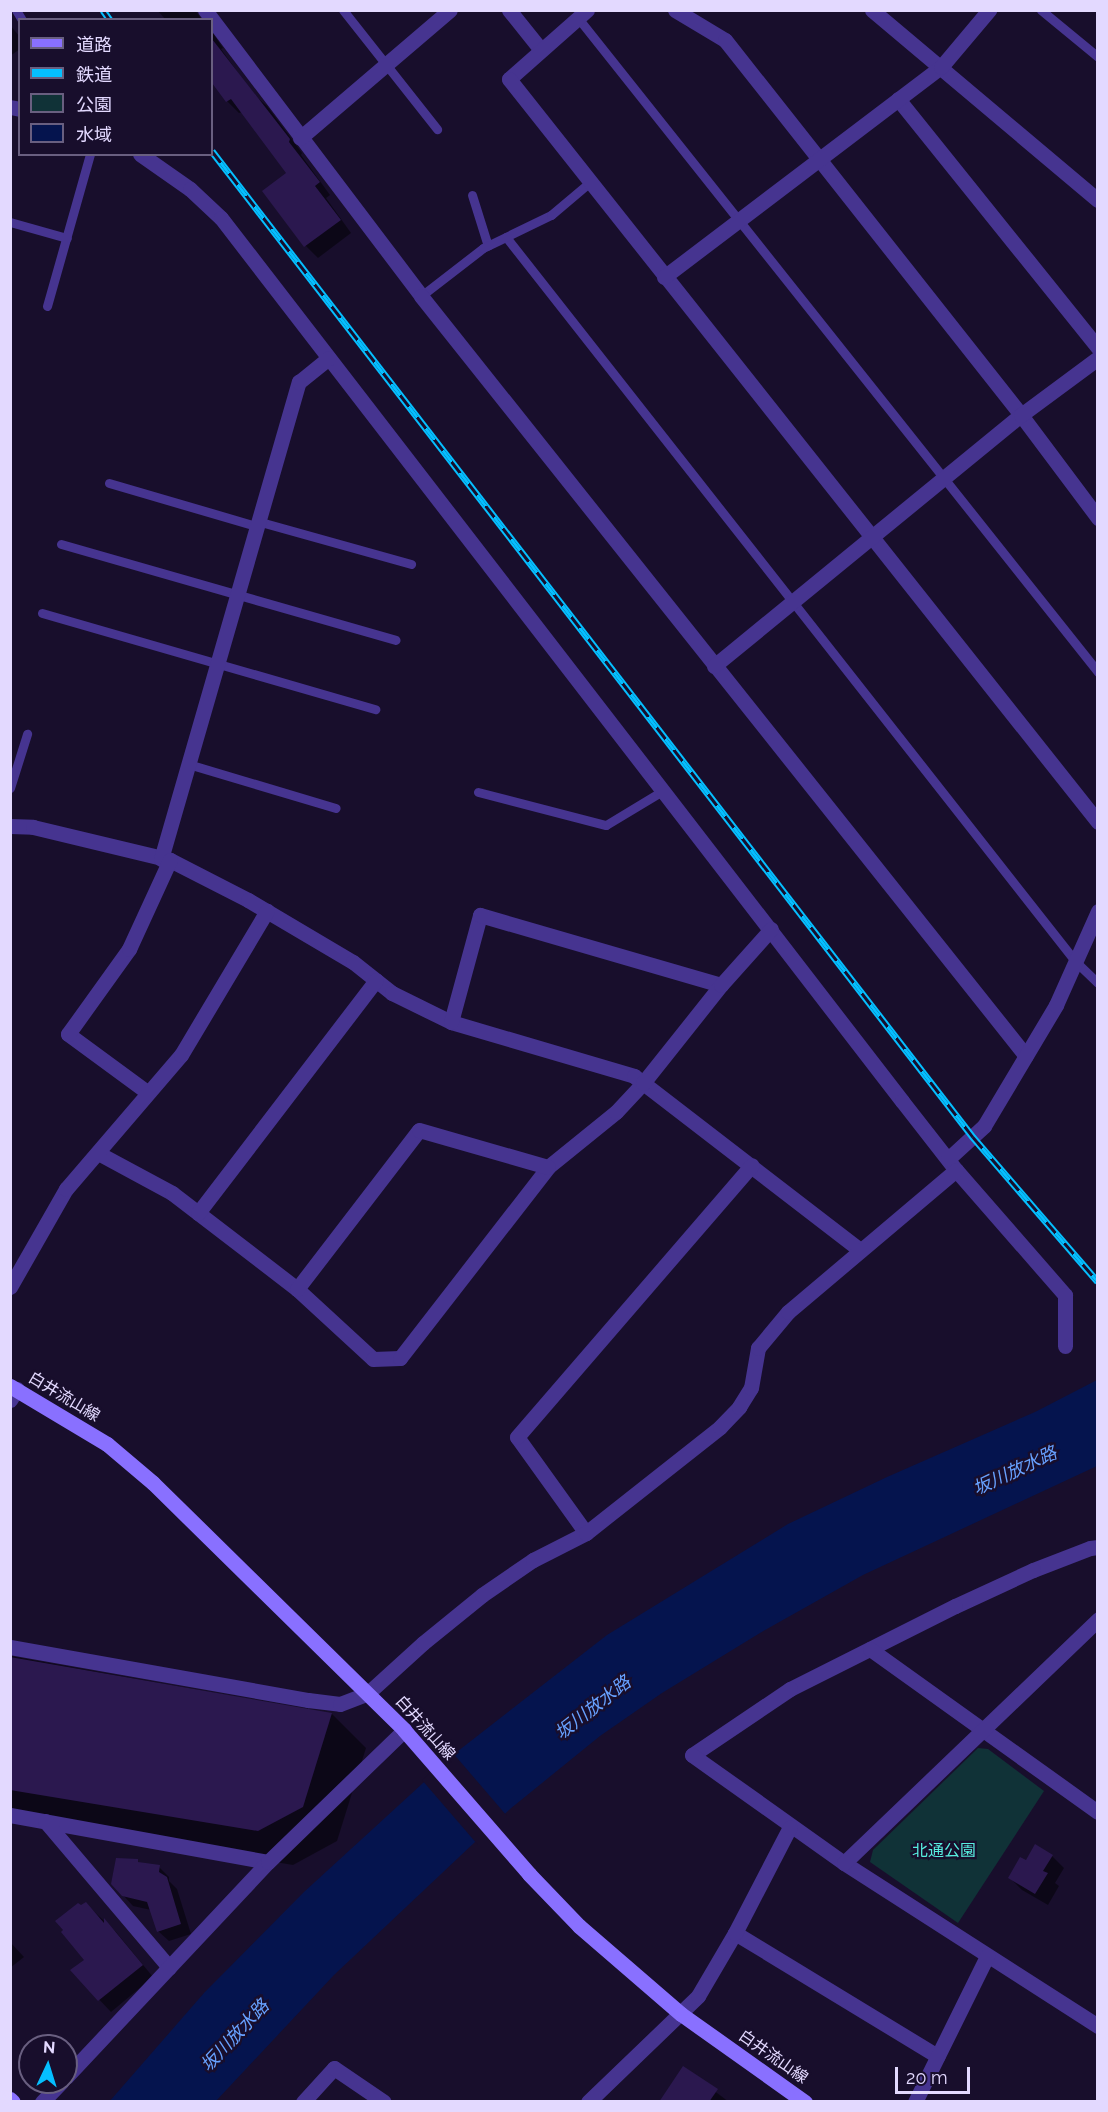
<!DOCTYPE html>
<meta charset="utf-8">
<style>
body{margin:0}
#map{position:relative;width:1108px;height:2112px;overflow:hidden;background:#180e2c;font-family:Raleway,"Noto Sans JP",sans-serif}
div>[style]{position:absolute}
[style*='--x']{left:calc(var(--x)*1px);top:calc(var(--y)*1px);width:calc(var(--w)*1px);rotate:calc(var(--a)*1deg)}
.green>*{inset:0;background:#103237}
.water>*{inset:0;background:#05144e}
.pier>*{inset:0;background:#180e2c}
.shadow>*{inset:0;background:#0007}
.building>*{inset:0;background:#2b184f}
.lane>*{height:9px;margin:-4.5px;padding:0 4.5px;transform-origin:4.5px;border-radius:4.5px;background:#463490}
.street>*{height:15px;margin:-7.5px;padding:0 7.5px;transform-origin:7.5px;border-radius:7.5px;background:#463490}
.secondary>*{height:15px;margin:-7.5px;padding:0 7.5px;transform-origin:7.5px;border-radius:7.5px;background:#8970ff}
.rail>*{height:7px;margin-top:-3.5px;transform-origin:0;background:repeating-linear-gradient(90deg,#180e2c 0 14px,#05bfff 0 28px);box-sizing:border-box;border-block:2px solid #05bfff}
span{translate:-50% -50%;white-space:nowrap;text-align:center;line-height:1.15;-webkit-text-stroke:4.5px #180e2c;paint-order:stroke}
.street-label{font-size:16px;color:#e3d9ff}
.park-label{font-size:16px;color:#57eddf}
.water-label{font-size:18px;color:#67a1ff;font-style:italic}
.frame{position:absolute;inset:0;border:12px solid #e3d9ff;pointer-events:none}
.legend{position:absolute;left:18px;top:18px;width:195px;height:138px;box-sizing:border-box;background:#180e2c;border:2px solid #695f80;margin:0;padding:8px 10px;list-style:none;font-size:18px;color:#e3d9ff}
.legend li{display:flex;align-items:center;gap:12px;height:30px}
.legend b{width:30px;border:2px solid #695f80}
.north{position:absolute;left:18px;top:2034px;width:60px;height:60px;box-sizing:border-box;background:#180e2c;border:2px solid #695f80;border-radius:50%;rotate:4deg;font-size:16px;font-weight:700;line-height:24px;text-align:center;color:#e3d9ff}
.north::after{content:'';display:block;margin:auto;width:21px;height:27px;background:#05bfff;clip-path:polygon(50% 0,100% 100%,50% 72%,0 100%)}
.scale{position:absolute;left:895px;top:2067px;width:75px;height:27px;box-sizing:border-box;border:3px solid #e3d9ff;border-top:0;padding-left:8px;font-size:18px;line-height:21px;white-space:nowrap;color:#e3d9ff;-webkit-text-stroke:4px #180e2c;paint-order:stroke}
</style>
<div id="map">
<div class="green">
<div style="clip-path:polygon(978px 1748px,988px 1749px,1044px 1791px,958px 1923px,870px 1862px,873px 1850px)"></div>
</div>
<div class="water">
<div style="clip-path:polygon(1097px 1380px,1097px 1466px,863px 1575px,760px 1633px,662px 1693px,600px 1736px,510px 1809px,334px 1975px,216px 2101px,109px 2102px,204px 1993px,304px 1892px,458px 1751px,607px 1635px,788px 1524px,887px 1477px,1035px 1412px)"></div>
</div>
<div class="pier">
<div style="clip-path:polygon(452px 1752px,507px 1816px,478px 1845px,422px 1780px)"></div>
</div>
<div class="shadow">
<div style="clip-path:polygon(157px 10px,195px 10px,202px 20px,166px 20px)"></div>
<div style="clip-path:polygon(10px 25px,20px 37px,20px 49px,10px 56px)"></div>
<div style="clip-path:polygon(212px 32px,223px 48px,221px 49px,254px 95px,267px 106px,302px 153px,301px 155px,330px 195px,326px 198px,351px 233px,318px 258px,306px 246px,288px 173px,242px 112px,239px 113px,227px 101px,212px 80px)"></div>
<div style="clip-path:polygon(10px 1656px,332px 1714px,366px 1748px,337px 1841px,293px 1865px,10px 1818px)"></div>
<div style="clip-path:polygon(1052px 1856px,1064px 1868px,1055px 1883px,1059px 1886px,1048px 1905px,1022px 1890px,1010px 1878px,1027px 1862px)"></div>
<div style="clip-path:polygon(137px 1861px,141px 1864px,159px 1867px,169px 1877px,169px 1881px,177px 1889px,191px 1934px,169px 1941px,158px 1931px,151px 1910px,133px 1906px,123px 1895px)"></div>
<div style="clip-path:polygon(86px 1904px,116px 1932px,153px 1977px,111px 2012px,72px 1971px,86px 1960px,80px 1907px)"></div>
<div style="clip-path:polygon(10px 1942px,24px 1957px,10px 1968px)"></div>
<div style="clip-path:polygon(684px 2068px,729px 2102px,661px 2102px)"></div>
</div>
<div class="building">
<div style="clip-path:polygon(212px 39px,290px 139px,289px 142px,320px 182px,315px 186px,341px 220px,304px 247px,262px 191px,286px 173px,231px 99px,226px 102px,212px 83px)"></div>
<div style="clip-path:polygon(10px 1657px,332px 1713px,303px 1807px,258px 1831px,10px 1790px)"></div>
<div style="clip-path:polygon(1035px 1844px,1053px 1855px,1043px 1871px,1048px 1873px,1035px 1894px,1008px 1878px,1020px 1857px,1026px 1860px)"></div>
<div style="clip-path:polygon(116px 1858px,138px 1859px,138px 1862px,160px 1865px,159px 1872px,167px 1877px,181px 1924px,157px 1932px,147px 1902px,122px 1896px,111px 1884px)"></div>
<div style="clip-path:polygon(86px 1902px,104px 1923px,104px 1918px,143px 1965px,98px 2001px,70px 1970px,84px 1960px,61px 1932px,63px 1930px,55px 1921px,78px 1903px,81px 1905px)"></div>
<div style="clip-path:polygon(683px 2066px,718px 2089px,709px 2102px,659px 2102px)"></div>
</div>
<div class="lane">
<div style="--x:16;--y:10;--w:12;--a:59"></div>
<div style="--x:343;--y:10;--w:152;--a:51.7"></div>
<div style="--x:1041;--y:10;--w:74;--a:39.5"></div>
<div style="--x:578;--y:18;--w:836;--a:51.51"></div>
<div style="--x:472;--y:195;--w:53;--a:72.6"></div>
<div style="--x:10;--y:222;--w:59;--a:15.7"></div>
<div style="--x:506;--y:237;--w:922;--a:51.83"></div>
<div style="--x:1076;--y:962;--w:30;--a:44"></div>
<div style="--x:421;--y:296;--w:78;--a:-37.7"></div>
<div style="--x:483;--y:248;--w:76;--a:-25.9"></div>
<div style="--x:551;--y:215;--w:51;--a:-40.2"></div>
<div style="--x:47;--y:306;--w:158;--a:-74.2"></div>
<div style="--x:109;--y:483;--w:153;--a:16.3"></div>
<div style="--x:257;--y:521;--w:160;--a:15.6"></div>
<div style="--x:61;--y:544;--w:348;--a:16"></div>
<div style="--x:42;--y:613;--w:347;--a:16.1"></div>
<div style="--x:188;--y:764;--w:154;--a:16.6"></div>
<div style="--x:10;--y:788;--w:57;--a:-72.5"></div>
<div style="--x:478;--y:792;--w:132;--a:14.5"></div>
<div style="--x:606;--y:825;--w:68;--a:-31.1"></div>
</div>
<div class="street">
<div style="--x:205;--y:10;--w:358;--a:52.9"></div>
<div style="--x:421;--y:296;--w:971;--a:51.48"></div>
<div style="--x:509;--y:10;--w:51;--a:51.3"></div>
<div style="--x:587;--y:10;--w:104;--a:138.5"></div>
<div style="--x:509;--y:79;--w:948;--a:51.6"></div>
<div style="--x:675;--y:10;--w:58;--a:31"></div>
<div style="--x:725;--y:40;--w:478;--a:51.7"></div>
<div style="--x:1021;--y:415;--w:129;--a:53.2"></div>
<div style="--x:872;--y:10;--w:295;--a:40.1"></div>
<div style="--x:898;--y:99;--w:319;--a:51.2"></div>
<div style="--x:10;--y:107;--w:10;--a:11"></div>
<div style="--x:300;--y:138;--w:197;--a:-40.5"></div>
<div style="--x:140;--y:154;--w:61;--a:35"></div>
<div style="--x:190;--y:189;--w:42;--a:43.1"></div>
<div style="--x:221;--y:218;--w:1115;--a:52.36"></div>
<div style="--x:902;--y:1101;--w:88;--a:52"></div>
<div style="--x:956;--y:1170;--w:166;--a:48.9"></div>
<div style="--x:1065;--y:1295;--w:51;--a:90"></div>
<div style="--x:664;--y:277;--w:348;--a:-37.2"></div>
<div style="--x:941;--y:67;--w:75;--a:-49.9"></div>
<div style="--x:714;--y:666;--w:397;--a:-39.3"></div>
<div style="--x:1021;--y:415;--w:96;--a:-36.5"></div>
<div style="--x:10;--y:826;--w:23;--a:2"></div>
<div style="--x:33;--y:827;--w:141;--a:13.5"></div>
<div style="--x:170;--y:860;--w:88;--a:27.1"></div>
<div style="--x:248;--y:900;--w:122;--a:30.6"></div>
<div style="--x:353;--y:962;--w:50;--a:38.5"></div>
<div style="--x:392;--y:993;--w:66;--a:26.2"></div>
<div style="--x:451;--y:1022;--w:191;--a:16.4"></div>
<div style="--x:634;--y:1076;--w:284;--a:37.6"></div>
<div style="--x:161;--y:859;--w:497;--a:-73.9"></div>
<div style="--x:299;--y:382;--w:38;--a:-39"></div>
<div style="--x:451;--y:1022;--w:111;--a:-74.8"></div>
<div style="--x:480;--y:915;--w:251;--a:16.2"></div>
<div style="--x:147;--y:1092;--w:98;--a:-143.7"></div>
<div style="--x:68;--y:1034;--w:105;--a:-54.3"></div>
<div style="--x:129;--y:949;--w:98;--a:-65.3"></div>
<div style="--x:98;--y:1153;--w:84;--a:28.4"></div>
<div style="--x:172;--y:1193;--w:158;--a:37.5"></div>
<div style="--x:297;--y:1289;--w:103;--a:42.6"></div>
<div style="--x:373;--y:1359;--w:27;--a:-2"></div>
<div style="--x:400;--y:1358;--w:242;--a:-52.2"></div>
<div style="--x:548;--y:1167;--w:87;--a:-39"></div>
<div style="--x:616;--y:1112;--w:40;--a:-47"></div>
<div style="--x:643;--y:1083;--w:125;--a:-51.5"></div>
<div style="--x:721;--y:985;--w:75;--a:-48.2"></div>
<div style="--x:948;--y:1159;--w:49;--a:-42.5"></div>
<div style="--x:984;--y:1126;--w:141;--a:-59.2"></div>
<div style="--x:1056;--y:1005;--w:103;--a:-65.9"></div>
<div style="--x:198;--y:1213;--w:293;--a:-52.6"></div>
<div style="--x:10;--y:1287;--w:113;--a:-60.3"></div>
<div style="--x:66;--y:1189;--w:177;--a:-49.4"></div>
<div style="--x:181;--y:1055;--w:168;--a:-59.2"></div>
<div style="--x:297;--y:1289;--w:200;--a:-52.5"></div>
<div style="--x:419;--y:1130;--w:134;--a:16"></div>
<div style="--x:10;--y:1400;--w:13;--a:-58"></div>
<div style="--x:586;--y:1533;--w:118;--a:-125.7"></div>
<div style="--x:517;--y:1437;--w:359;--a:-49.2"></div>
<div style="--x:1098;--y:1547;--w:8;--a:173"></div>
<div style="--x:1090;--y:1548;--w:61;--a:158.9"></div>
<div style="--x:1033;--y:1570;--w:86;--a:155.2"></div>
<div style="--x:955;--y:1606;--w:185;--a:153.3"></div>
<div style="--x:790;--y:1689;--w:118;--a:146"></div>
<div style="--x:692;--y:1755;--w:186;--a:35.4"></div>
<div style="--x:844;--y:1863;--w:302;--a:32.7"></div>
<div style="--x:10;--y:1647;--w:303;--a:10.1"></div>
<div style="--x:308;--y:1700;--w:32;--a:7"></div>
<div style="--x:340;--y:1704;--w:30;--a:-21"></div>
<div style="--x:368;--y:1693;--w:74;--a:-42.3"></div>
<div style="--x:423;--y:1643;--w:76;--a:-39.1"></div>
<div style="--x:482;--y:1595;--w:62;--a:-34.5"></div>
<div style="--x:533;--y:1560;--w:59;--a:-27"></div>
<div style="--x:586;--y:1533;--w:171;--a:-38.3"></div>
<div style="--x:720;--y:1427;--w:28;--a:-46"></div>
<div style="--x:739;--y:1407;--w:22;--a:-58"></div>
<div style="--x:751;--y:1388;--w:41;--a:-80.1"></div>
<div style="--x:758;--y:1348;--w:47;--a:-50.2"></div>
<div style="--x:788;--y:1312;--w:220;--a:-40.2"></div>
<div style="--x:870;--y:1649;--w:280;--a:35.6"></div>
<div style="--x:10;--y:1815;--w:262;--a:10.3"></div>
<div style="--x:45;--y:1821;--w:192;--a:49.7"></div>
<div style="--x:844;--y:1863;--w:352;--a:-43.8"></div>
<div style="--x:735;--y:1933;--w:237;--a:31.3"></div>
<div style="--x:66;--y:2077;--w:295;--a:-46.8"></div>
<div style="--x:268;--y:1862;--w:190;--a:-44.1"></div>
<div style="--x:42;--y:2102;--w:28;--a:-46"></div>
<div style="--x:303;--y:2102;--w:46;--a:-47.6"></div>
<div style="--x:334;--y:2068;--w:60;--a:34.2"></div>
<div style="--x:588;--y:2102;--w:153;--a:-43.9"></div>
<div style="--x:698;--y:1996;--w:73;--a:-59.6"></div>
<div style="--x:735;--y:1933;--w:119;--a:-62.6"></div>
<div style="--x:915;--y:2102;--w:163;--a:-63.7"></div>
</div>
<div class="secondary">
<div style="--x:10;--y:1386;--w:113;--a:30.9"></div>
<div style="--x:107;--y:1444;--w:60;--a:40.3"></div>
<div style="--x:153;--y:1483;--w:352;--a:44.5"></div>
<div style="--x:404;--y:1730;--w:191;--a:49"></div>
<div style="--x:529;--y:1874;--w:72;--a:46.1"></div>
<div style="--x:579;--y:1926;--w:135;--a:40.8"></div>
<div style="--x:681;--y:2014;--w:152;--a:35.4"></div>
<div style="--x:10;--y:2099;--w:4;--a:45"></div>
</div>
<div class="rail">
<div style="--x:103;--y:10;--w:12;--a:55"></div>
<div style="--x:212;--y:151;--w:1246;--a:52.34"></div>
<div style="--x:973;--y:1137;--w:191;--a:49.2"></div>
</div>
<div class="street-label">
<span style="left:64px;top:1397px;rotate:31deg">白井流山線</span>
<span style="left:425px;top:1728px;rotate:48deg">白井流山線</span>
<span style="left:773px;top:2057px;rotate:35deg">白井流山線</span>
</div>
<div class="park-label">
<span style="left:944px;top:1851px">北通公園</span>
</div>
<div class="water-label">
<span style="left:1015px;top:1471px;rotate:-25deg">坂川放水路</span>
<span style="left:593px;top:1708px;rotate:-38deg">坂川放水路</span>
<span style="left:235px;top:2036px;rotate:-47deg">坂川放水路</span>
</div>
<div class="frame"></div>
<ul class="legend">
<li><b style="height:8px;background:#8970ff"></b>道路</li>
<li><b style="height:8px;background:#05bfff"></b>鉄道</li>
<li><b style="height:16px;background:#103237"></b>公園</li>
<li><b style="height:16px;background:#05144e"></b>水域</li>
</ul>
<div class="north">N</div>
<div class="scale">20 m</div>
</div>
